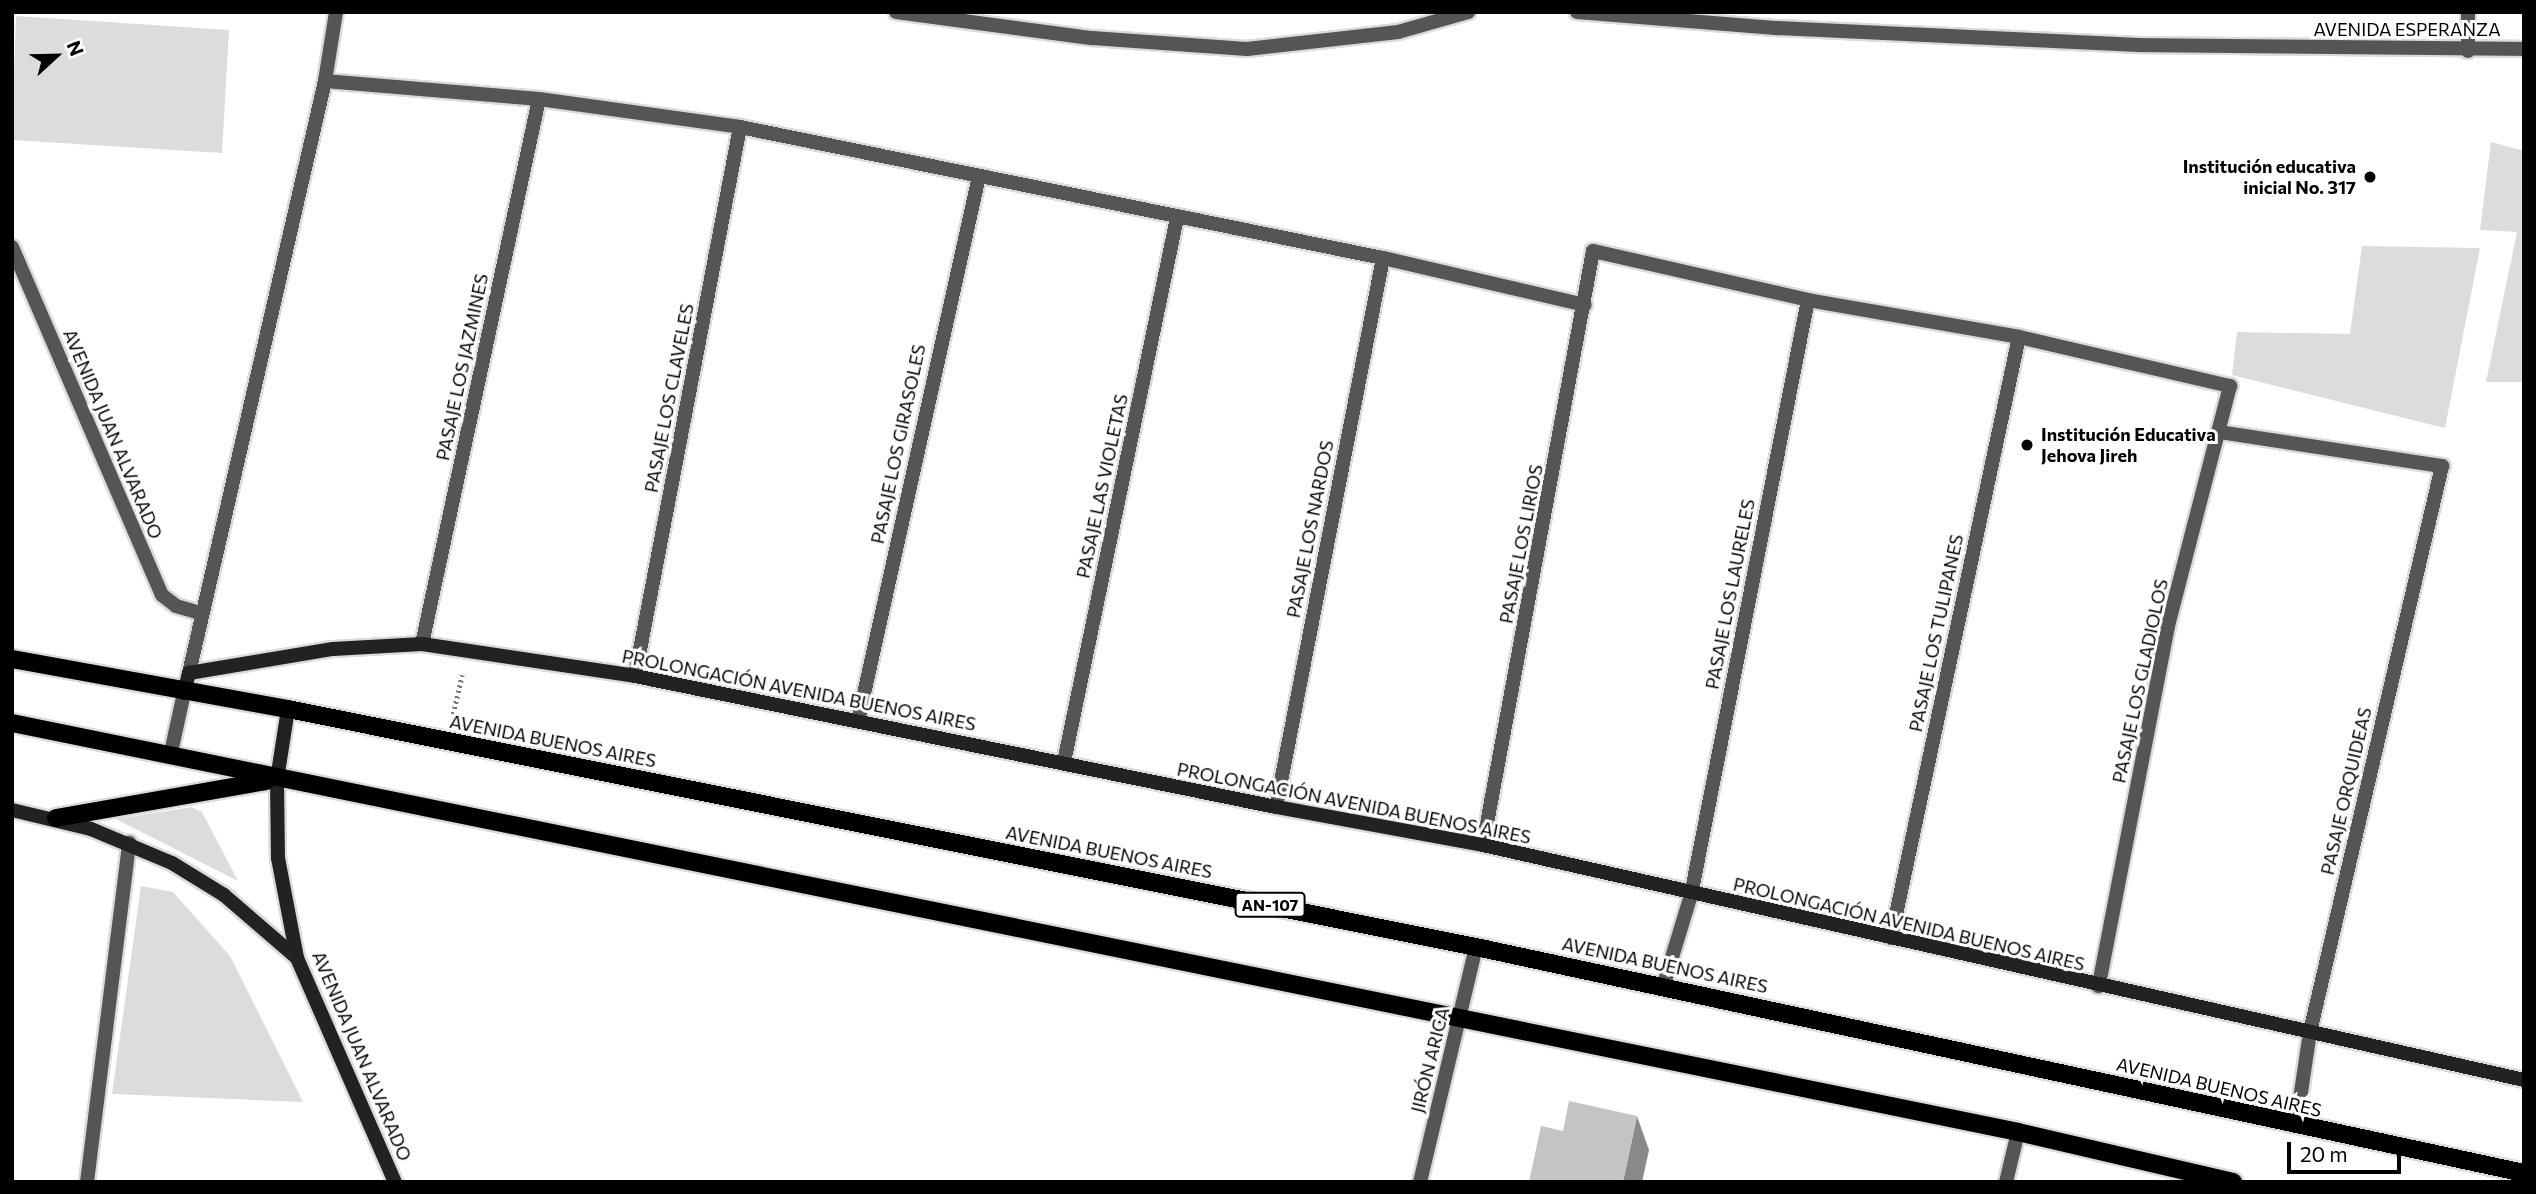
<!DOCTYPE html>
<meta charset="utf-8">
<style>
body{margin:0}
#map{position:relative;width:2536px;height:1194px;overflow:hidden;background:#fff;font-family:Commissioner,sans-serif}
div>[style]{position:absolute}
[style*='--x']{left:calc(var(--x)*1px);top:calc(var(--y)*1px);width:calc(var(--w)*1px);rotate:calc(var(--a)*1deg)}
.green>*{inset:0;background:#dcdcdc}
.path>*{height:4.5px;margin-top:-2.25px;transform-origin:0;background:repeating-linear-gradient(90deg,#777 0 2px,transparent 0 5.5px)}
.roads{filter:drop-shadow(2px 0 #dbdbdb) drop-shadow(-2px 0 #dbdbdb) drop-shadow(0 2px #dbdbdb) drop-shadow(0 -2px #dbdbdb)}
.street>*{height:14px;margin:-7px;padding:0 7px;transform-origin:7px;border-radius:7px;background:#555}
.secondary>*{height:14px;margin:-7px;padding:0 7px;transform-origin:7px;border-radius:7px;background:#222}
.primary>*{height:18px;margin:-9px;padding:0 9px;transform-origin:9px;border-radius:9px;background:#000}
.shaded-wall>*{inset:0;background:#898989}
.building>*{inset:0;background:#c4c4c4}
.dots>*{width:19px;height:19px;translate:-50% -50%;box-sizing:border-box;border:4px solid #fff;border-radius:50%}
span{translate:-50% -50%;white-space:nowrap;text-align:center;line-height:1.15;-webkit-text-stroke:6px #fff;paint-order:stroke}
.shield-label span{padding:2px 5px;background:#fff;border:2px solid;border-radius:5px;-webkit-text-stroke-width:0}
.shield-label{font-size:16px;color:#000;font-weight:700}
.street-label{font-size:18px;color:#000}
.poi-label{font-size:18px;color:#000;font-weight:700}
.right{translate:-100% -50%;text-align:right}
.left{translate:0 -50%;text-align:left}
.frame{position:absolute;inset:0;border:14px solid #000;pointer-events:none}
.north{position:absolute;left:21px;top:21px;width:70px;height:70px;-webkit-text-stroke:5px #fff;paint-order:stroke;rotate:68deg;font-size:19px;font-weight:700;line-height:28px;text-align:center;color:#000}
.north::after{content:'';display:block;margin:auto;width:24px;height:32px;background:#000;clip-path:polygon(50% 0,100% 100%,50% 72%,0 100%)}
.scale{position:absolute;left:2287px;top:1142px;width:114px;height:32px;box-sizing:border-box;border:4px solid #000;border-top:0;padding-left:9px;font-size:21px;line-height:24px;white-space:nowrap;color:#000;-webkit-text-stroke:5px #fff;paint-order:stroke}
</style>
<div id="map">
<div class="green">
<div style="clip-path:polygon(16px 16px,229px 30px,222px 153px,12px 140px)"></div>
<div style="clip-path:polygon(2491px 142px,2524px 151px,2524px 382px,2486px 382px,2517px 232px,2480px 230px)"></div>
<div style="clip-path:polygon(2362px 246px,2480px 248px,2445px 428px,2232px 375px,2237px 332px,2350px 334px)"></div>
<div style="clip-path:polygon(191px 807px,202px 812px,238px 881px,116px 819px)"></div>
<div style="clip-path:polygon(141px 886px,173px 892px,230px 956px,303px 1102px,112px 1094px)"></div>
</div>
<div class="path">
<div style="--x:453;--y:714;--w:40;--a:-77"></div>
</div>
<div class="roads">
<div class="street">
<div style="--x:896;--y:12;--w:198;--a:7.6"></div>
<div style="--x:1092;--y:38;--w:155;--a:4.1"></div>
<div style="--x:1247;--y:49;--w:152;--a:-6.4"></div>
<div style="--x:1398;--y:32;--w:73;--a:-15.9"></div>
<div style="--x:1577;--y:12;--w:202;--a:4.6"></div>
<div style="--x:1778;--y:28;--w:361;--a:2.7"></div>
<div style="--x:2139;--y:45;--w:385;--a:0.6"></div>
<div style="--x:2468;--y:12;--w:39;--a:90"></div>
<div style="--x:325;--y:81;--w:215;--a:4.8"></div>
<div style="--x:539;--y:99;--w:203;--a:7.9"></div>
<div style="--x:740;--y:127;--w:656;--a:11.52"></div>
<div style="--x:1383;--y:258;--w:207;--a:13.1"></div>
<div style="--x:12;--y:247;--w:379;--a:66.7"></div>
<div style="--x:162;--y:595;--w:18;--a:38"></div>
<div style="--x:176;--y:606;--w:26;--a:16"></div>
<div style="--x:2219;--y:432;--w:226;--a:8.7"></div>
<div style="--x:2442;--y:466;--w:581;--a:103.13"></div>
<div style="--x:2310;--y:1032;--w:95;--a:98.5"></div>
<div style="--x:422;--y:644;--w:557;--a:-77.88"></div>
<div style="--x:189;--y:673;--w:607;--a:-77.06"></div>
<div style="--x:325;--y:81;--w:70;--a:-80.9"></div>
<div style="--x:635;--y:676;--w:559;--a:-79.17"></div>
<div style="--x:858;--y:721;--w:558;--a:-77.48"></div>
<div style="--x:170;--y:757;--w:66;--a:-77.7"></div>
<div style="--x:1064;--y:762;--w:556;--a:-78.27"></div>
<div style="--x:1276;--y:807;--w:559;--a:-78.97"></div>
<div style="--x:1483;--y:845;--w:604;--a:-79.51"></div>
<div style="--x:1593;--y:251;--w:221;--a:12.8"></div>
<div style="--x:1808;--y:300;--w:214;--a:9.9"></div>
<div style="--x:2019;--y:337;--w:217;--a:13.1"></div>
<div style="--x:2230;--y:386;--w:248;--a:104.5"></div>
<div style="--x:2168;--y:626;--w:367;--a:100.9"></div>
<div style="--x:1891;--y:938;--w:614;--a:-77.98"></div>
<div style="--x:1663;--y:987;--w:96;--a:-73.1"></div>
<div style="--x:1691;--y:895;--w:606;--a:-78.88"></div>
<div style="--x:87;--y:1182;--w:342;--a:-82.9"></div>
<div style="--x:1420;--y:1182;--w:242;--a:-76.6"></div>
<div style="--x:2006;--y:1182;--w:51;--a:-76.5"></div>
</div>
<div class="secondary">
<div style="--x:184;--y:693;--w:21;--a:-76"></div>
<div style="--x:189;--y:673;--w:146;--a:-9.5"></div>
<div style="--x:333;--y:649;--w:89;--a:-3.2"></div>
<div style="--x:422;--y:644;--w:215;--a:8.5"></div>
<div style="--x:635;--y:676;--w:654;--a:11.55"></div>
<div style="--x:1276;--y:807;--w:210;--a:10.4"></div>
<div style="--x:1483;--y:845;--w:1067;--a:12.72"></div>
<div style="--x:288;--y:709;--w:71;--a:98.9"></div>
<div style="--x:277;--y:779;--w:79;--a:89.3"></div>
<div style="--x:278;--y:858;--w:102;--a:79.2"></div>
<div style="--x:297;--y:958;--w:244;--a:66.4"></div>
<div style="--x:12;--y:810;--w:81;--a:13.5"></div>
<div style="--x:91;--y:829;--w:88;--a:22.8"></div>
<div style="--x:172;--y:863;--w:61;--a:31.6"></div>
<div style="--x:224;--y:895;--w:96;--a:40.8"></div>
</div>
<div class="primary">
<div style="--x:12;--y:659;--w:280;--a:10.3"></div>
<div style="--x:288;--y:709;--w:1212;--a:11.33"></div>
<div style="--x:1476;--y:947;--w:1072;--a:12.17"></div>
<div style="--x:12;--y:723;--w:2047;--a:11.52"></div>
<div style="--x:2018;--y:1132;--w:221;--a:13.1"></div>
<div style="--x:56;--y:818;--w:213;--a:-10"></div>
</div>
</div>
<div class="shaded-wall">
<div style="clip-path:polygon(1637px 1116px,1649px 1150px,1642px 1182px,1623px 1182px)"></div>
</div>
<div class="building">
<div style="clip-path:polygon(1569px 1101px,1637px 1116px,1623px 1182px,1529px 1182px,1541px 1126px,1563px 1131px)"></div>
</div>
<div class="dots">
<div style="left:2370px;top:177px;background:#000"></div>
<div style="left:2027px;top:445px;background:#000"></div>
</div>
<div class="shield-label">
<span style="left:1270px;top:905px">AN-107</span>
</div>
<div class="street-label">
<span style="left:2407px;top:29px">AVENIDA ESPERANZA</span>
<span style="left:462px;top:367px;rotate:-78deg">PASAJE LOS JAZMINES</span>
<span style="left:669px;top:398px;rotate:-79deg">PASAJE LOS CLAVELES</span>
<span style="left:113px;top:434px;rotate:67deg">AVENIDA JUAN ALVARADO</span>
<span style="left:898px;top:444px;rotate:-78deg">PASAJE LOS GIRASOLES</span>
<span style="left:1102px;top:486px;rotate:-78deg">PASAJE LAS VIOLETAS</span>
<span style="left:1310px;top:529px;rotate:-79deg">PASAJE LOS NARDOS</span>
<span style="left:1521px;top:544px;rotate:-79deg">PASAJE LOS LIRIOS</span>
<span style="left:1730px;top:594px;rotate:-79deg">PASAJE LOS LAURELES</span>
<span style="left:1936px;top:633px;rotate:-78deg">PASAJE LOS TULIPANES</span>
<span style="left:2140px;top:681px;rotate:-78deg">PASAJE LOS GLADIOLOS</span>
<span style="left:799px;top:690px;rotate:11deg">PROLONGACIÓN AVENIDA BUENOS AIRES</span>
<span style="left:553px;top:741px;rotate:11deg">AVENIDA BUENOS AIRES</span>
<span style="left:2346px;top:791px;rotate:-77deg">PASAJE ORQUIDEAS</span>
<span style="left:1354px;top:803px;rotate:11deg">PROLONGACIÓN AVENIDA BUENOS AIRES</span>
<span style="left:1109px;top:852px;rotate:11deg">AVENIDA BUENOS AIRES</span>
<span style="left:1909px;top:924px;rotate:13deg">PROLONGACIÓN AVENIDA BUENOS AIRES</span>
<span style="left:1665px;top:965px;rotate:12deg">AVENIDA BUENOS AIRES</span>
<span style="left:362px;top:1056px;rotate:67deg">AVENIDA JUAN ALVARADO</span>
<span style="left:1430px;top:1060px;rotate:-76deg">JIRÓN ARICA</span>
<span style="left:2219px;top:1087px;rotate:13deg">AVENIDA BUENOS AIRES</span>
</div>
<div class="poi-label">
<span class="right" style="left:2356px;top:177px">Institución educativa<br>inicial No. 317</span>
<span class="left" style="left:2041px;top:445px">Institución Educativa<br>Jehova Jireh</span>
</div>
<div class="frame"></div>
<div class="north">N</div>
<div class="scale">20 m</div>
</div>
